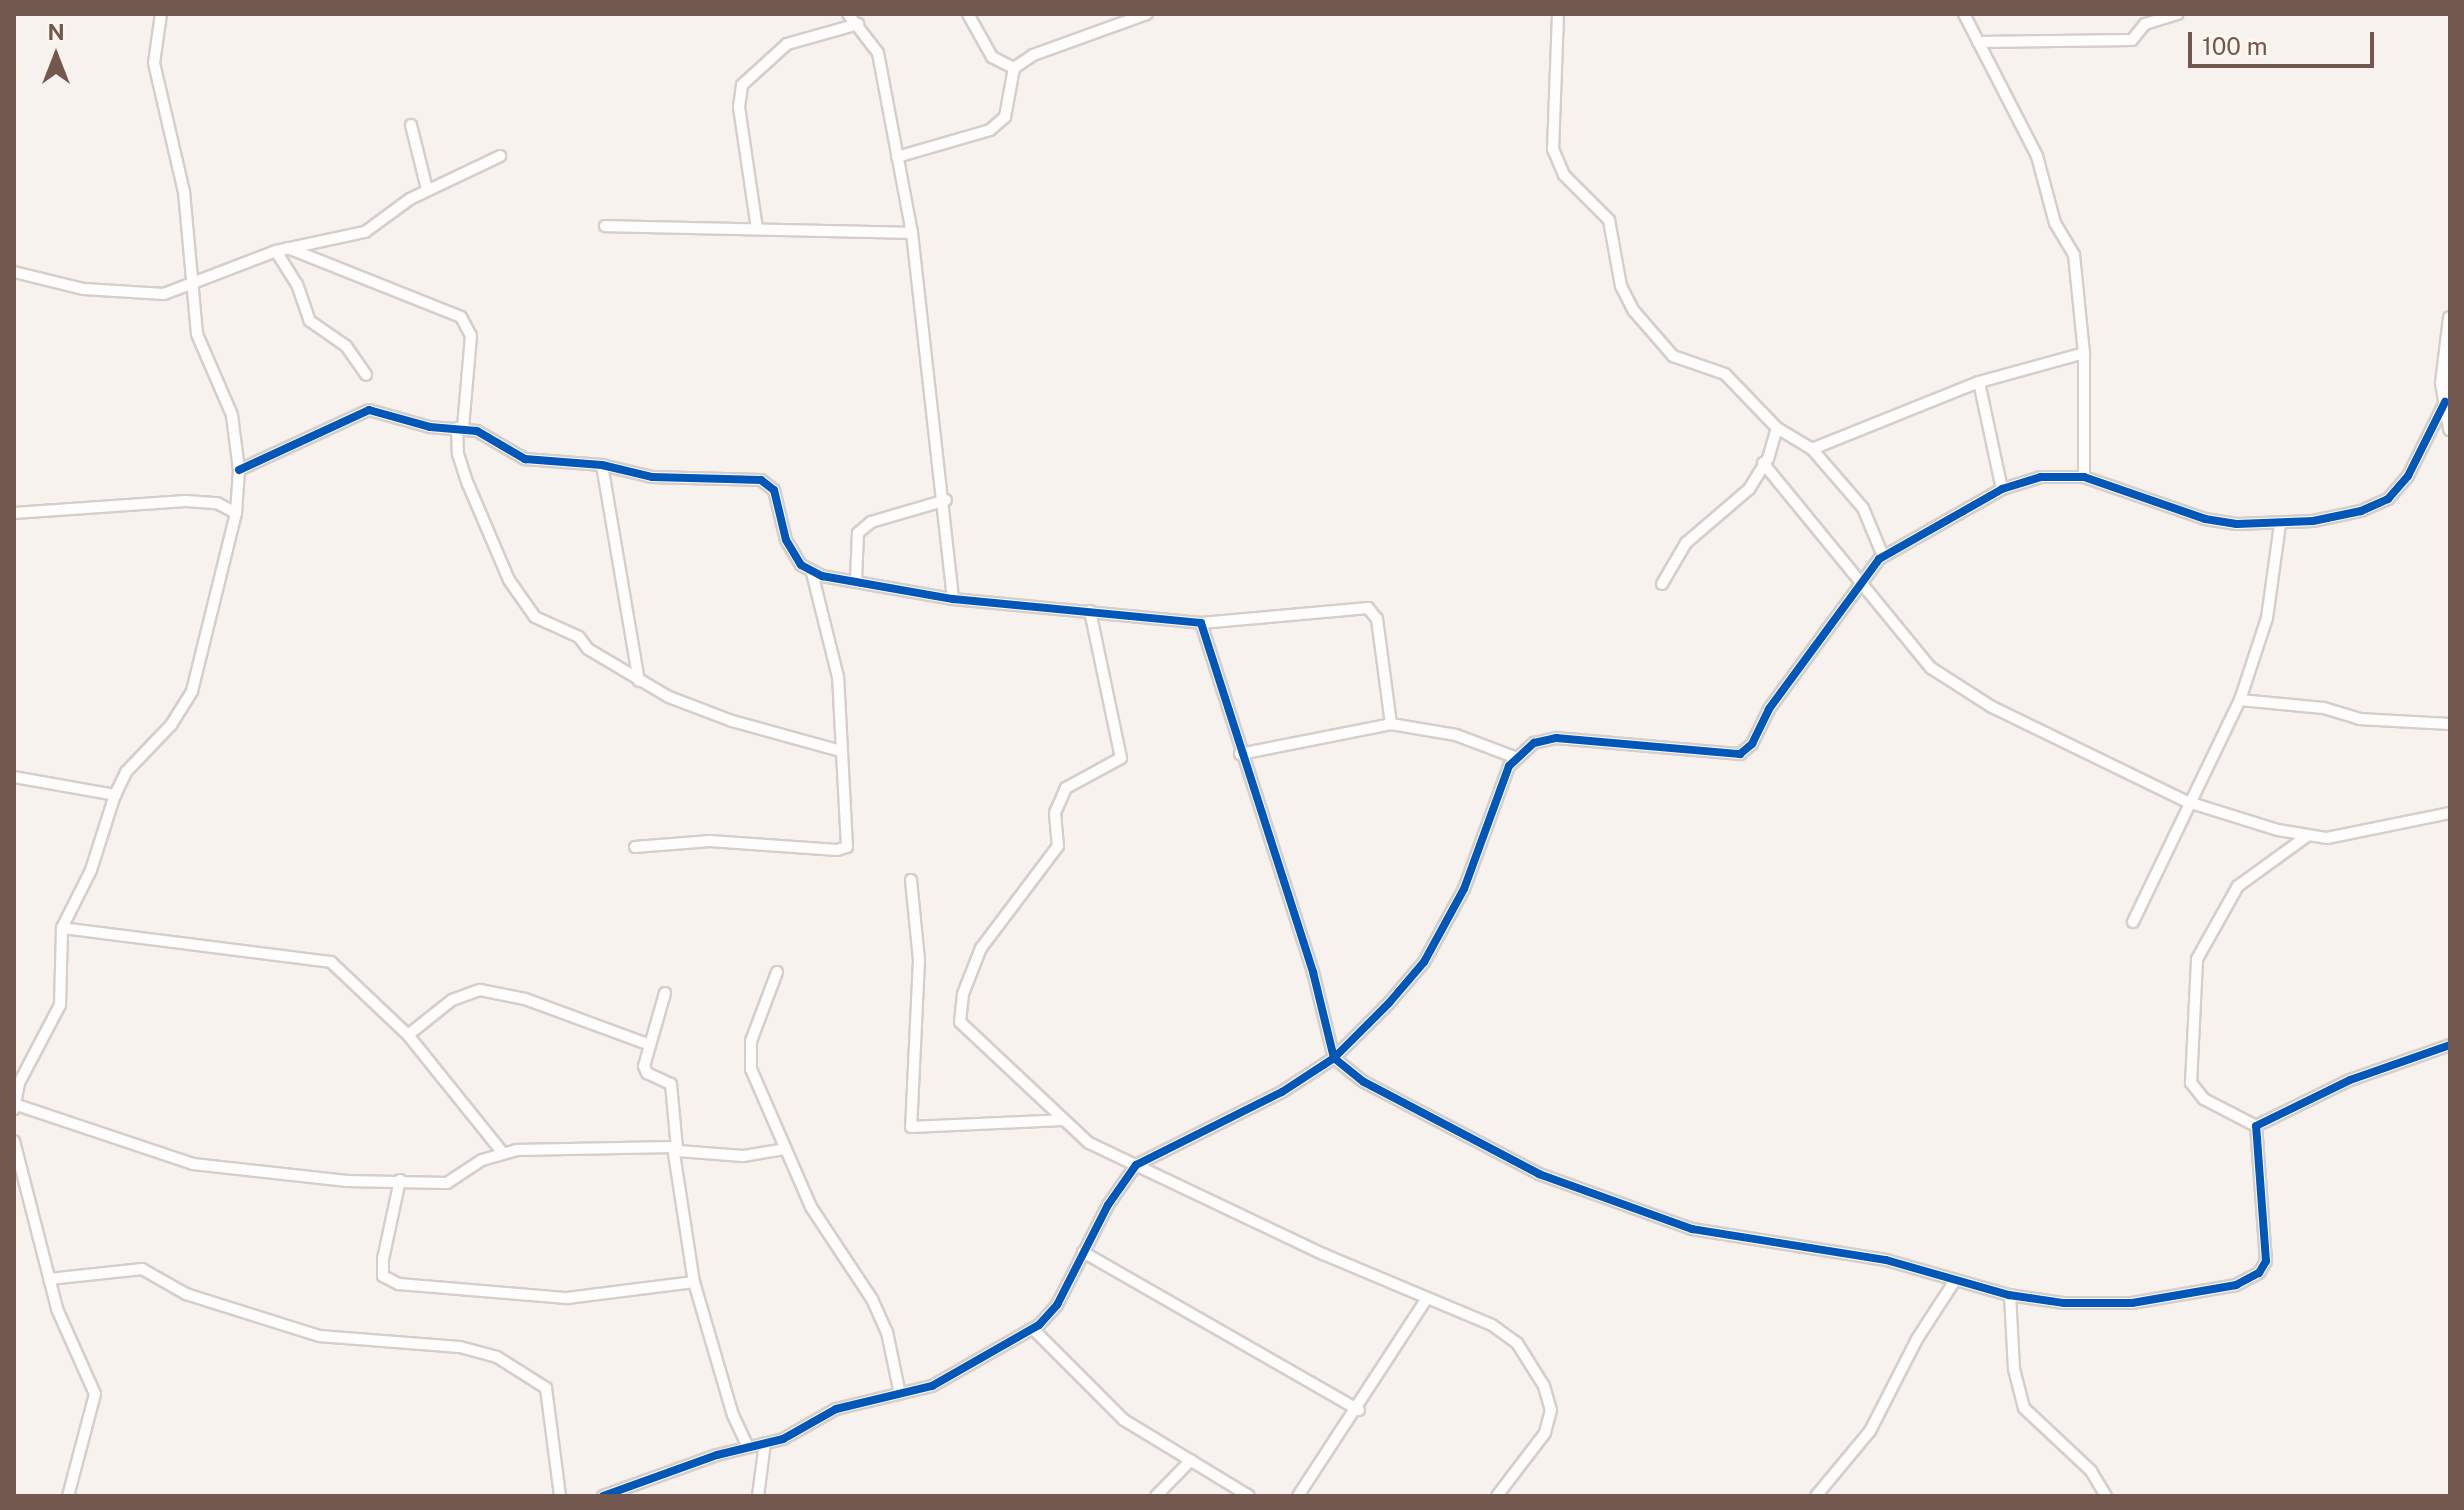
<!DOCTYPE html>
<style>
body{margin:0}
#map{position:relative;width:2464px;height:1510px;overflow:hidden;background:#f7f2ed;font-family:"Public Sans",sans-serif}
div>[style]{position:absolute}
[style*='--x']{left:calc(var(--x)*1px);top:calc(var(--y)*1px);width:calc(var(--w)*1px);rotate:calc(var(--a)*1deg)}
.roads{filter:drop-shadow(2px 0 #d6ceca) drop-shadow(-2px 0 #d6ceca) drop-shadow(0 2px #d6ceca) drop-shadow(0 -2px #d6ceca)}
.minor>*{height:10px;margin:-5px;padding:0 5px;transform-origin:5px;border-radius:5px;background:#fefdfc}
.tertiary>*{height:12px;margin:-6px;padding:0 6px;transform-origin:6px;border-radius:6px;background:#fefdfc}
.cycleway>*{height:8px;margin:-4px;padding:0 4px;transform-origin:4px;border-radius:4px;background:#0057b8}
span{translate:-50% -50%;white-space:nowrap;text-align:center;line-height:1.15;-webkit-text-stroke:7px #fdf6ef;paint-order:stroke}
.frame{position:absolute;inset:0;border:16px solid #73584f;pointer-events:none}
.north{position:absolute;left:16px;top:16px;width:80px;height:80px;-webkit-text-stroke:6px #fdf6ef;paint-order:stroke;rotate:0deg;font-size:22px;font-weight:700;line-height:32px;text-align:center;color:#73584f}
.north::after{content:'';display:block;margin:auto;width:28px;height:36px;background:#73584f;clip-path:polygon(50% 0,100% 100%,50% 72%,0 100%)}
.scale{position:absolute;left:2188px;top:32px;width:186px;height:36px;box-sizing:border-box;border:4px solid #73584f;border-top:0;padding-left:10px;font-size:24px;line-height:28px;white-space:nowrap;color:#73584f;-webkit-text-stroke:6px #fdf6ef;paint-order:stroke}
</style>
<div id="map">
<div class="roads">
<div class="minor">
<div style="--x:848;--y:14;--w:49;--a:52.4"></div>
<div style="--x:878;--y:53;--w:183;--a:79.3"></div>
<div style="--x:912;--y:233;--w:368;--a:83.6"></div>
<div style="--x:968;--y:14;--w:49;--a:60.8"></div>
<div style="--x:992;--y:57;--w:25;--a:27"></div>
<div style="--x:1558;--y:14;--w:135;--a:92.1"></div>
<div style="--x:1553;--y:149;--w:28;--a:67"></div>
<div style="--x:1564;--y:175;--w:64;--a:45"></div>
<div style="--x:1609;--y:220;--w:67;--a:79.7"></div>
<div style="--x:1621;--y:286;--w:28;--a:63"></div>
<div style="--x:1634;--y:311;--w:60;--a:49.1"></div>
<div style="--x:1673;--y:356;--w:55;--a:19.1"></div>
<div style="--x:1725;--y:374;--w:75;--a:46.1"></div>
<div style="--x:1777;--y:428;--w:41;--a:31"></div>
<div style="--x:1812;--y:449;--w:78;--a:49.2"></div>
<div style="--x:1863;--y:508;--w:52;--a:67.4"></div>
<div style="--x:1964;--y:14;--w:160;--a:62.8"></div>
<div style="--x:2037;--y:156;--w:69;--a:75"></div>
<div style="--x:2055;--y:223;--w:37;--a:59"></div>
<div style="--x:2074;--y:255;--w:99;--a:84.2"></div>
<div style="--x:2084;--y:353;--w:124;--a:90"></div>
<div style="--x:1978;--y:42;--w:154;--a:-0.7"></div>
<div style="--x:2132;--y:40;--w:21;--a:-51"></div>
<div style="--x:2145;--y:24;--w:34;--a:-17"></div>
<div style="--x:411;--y:125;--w:66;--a:76"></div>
<div style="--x:897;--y:157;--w:97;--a:-16.2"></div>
<div style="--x:990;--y:130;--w:20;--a:-41"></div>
<div style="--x:1005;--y:117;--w:50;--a:-79.6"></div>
<div style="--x:1014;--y:68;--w:23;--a:-34"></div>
<div style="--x:1033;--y:55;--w:121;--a:-19.8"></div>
<div style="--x:605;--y:226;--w:307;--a:1.3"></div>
<div style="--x:757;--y:229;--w:123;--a:-98.4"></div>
<div style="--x:739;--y:107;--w:22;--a:-82"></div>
<div style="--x:742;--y:85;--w:61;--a:-42.3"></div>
<div style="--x:787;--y:44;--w:74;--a:-15.7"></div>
<div style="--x:288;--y:248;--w:186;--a:21.7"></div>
<div style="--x:461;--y:317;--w:21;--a:62"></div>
<div style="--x:471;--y:336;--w:91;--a:95"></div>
<div style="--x:276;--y:251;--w:39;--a:58"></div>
<div style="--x:297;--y:284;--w:39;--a:71"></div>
<div style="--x:310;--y:321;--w:44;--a:34.8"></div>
<div style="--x:346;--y:346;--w:35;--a:55"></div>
<div style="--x:14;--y:272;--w:72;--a:13.7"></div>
<div style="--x:84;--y:289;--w:80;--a:3.6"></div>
<div style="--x:164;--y:294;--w:120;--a:-21"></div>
<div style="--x:276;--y:251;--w:91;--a:-12.1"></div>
<div style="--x:365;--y:232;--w:56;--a:-36.3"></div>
<div style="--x:410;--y:199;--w:100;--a:-25.5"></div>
<div style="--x:1979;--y:382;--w:109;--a:77.9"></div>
<div style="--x:457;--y:428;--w:26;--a:88"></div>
<div style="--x:458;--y:454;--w:32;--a:72"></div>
<div style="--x:468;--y:484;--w:104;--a:66.9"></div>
<div style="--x:509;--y:580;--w:45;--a:54.9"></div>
<div style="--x:535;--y:617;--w:48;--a:24.4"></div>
<div style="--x:579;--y:637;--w:15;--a:53"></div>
<div style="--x:588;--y:649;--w:94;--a:30.7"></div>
<div style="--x:669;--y:697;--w:67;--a:20.9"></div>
<div style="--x:732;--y:721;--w:113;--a:15.4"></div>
<div style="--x:1812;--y:449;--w:180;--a:-21.9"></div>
<div style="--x:1979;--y:382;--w:109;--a:-15.4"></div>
<div style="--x:1763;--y:463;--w:265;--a:50.7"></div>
<div style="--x:1931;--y:668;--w:72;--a:32.6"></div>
<div style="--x:1992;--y:707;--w:218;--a:25.9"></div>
<div style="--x:2188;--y:802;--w:94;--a:17.3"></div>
<div style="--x:2278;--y:830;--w:50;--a:9.3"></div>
<div style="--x:2327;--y:838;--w:126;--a:-11.5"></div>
<div style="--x:602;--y:465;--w:219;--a:80.3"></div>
<div style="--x:239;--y:470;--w:143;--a:-24.8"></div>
<div style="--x:369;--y:410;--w:63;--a:15.6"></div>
<div style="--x:430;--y:427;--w:47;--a:4.9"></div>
<div style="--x:477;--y:431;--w:56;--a:30.3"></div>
<div style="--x:525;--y:459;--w:77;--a:4.5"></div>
<div style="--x:602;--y:465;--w:51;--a:13.5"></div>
<div style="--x:652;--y:477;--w:109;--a:1.6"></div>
<div style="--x:761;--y:480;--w:16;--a:38"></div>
<div style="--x:774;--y:490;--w:51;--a:76.5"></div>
<div style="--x:786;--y:540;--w:29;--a:59"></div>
<div style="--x:801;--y:565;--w:24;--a:28"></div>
<div style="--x:822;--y:576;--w:133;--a:10"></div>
<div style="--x:953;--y:599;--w:249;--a:5.5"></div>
<div style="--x:1201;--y:623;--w:367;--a:72.2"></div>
<div style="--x:1313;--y:972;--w:89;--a:76.3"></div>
<div style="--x:1334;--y:1058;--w:38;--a:39"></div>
<div style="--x:1364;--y:1082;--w:198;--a:27.7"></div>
<div style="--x:1539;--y:1174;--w:163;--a:19.8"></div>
<div style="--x:1692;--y:1229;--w:196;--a:9.1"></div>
<div style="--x:1886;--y:1260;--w:128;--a:15.9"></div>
<div style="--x:2009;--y:1295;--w:56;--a:8.3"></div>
<div style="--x:2064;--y:1303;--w:68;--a:0"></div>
<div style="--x:2132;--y:1303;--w:106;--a:-9.8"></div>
<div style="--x:2236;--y:1285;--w:26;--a:-28"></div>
<div style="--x:2259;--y:1273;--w:14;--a:-60"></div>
<div style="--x:2266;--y:1261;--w:135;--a:-94.2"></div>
<div style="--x:2256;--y:1126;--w:105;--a:-26.1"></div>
<div style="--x:2350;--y:1080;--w:106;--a:-19.3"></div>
<div style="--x:14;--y:513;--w:172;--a:-4"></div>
<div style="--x:186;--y:501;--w:31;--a:4"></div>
<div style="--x:217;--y:503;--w:21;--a:28"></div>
<div style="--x:856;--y:580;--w:47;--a:-87.6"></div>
<div style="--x:858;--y:533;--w:17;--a:-40"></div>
<div style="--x:871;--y:522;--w:78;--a:-16.3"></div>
<div style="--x:1662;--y:584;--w:48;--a:-59.7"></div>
<div style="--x:1686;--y:543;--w:83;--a:-40.6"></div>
<div style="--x:1749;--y:489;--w:36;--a:-58"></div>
<div style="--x:1768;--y:459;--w:32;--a:-74"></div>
<div style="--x:1090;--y:611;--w:150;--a:78.1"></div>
<div style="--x:1121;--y:758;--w:63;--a:151.4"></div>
<div style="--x:1066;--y:788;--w:27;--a:114"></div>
<div style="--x:1055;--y:813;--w:33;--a:85"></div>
<div style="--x:1058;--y:846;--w:128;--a:127"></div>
<div style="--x:981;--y:948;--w:49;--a:111.4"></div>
<div style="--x:963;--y:994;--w:28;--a:96"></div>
<div style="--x:960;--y:1022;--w:177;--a:43.2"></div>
<div style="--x:1089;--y:1143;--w:259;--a:25.4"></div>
<div style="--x:1323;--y:1254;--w:183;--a:22.8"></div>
<div style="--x:1492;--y:1325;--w:31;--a:36"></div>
<div style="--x:1517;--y:1343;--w:51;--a:57.9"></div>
<div style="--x:1544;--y:1386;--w:25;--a:74"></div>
<div style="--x:1551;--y:1410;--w:24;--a:105"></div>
<div style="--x:1545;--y:1433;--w:79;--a:127.3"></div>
<div style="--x:1201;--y:623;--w:168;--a:-5.1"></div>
<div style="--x:1368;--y:608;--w:14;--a:51"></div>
<div style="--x:1377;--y:619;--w:106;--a:82.4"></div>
<div style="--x:2240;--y:700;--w:84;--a:5.4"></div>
<div style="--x:2324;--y:708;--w:37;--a:17"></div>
<div style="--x:2359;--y:719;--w:91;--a:3.1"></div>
<div style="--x:1240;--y:754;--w:154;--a:-11.2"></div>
<div style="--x:1391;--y:724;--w:66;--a:9.6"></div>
<div style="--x:1456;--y:735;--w:65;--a:20.7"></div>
<div style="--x:14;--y:777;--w:103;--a:10.1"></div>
<div style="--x:635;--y:847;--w:75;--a:-4.6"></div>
<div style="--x:710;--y:841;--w:127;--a:4.1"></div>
<div style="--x:837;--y:850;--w:10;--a:-17"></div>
<div style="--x:847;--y:847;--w:170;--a:-93"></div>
<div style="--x:838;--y:677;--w:107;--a:-104"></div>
<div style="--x:911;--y:880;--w:80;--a:84.3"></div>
<div style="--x:919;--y:960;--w:167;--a:92.7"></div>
<div style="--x:911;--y:1127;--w:152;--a:-2.6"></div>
<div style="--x:2133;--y:922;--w:246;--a:-64.3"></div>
<div style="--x:2240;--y:700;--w:86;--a:-71.8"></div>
<div style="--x:2267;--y:618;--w:95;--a:-82.1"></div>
<div style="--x:62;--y:928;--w:271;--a:7.2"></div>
<div style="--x:331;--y:962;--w:106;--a:43.5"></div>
<div style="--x:408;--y:1035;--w:150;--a:51.2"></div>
<div style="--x:777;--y:972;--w:74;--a:110.6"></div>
<div style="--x:751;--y:1041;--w:28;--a:90"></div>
<div style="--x:751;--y:1069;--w:150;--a:66.5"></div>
<div style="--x:811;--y:1207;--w:110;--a:56.5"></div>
<div style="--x:872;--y:1299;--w:36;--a:66"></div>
<div style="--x:887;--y:1332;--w:63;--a:78.2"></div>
<div style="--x:665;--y:993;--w:76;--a:106"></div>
<div style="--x:644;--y:1066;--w:8;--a:67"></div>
<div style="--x:647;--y:1073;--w:26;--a:25"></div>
<div style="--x:671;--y:1084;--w:65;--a:84.7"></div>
<div style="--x:408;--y:1035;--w:56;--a:-38.5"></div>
<div style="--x:452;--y:1000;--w:30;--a:-20"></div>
<div style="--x:480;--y:990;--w:46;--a:11.3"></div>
<div style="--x:525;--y:999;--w:133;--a:20.2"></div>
<div style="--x:14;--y:1104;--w:189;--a:18.5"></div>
<div style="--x:193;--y:1164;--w:155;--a:6.3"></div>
<div style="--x:347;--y:1181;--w:100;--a:1.1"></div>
<div style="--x:447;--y:1183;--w:42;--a:-33.3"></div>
<div style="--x:482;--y:1160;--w:35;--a:-16"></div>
<div style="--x:516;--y:1150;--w:157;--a:-1.1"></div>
<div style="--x:673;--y:1147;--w:137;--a:81.2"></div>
<div style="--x:694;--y:1282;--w:139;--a:73.7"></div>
<div style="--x:733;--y:1415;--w:33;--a:65"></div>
<div style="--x:14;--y:1109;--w:26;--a:-79"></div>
<div style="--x:19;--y:1083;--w:88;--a:-62.3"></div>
<div style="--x:60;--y:1005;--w:77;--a:-88.5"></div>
<div style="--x:62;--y:928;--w:65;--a:-63.4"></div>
<div style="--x:91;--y:870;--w:79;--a:-72.3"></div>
<div style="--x:115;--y:795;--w:25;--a:-64"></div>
<div style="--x:126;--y:772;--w:65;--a:-46.2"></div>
<div style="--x:171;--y:725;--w:40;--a:-58"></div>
<div style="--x:192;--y:691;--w:183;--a:-76.1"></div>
<div style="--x:236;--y:513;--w:43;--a:-86"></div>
<div style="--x:239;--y:470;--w:55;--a:-97.3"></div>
<div style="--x:232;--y:415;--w:88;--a:-113.4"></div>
<div style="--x:197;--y:334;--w:143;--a:-95.2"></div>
<div style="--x:184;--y:192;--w:132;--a:-103.1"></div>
<div style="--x:154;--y:63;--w:49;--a:-81.9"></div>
<div style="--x:2256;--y:1126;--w:59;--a:-152.6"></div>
<div style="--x:2204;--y:1099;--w:21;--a:-129"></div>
<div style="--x:2191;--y:1083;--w:124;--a:-87.2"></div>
<div style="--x:2197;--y:959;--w:84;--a:-60.7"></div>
<div style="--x:2238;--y:886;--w:85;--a:-35.9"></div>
<div style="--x:14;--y:1141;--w:173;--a:75.6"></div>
<div style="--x:57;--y:1309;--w:93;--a:65.9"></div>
<div style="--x:95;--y:1394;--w:106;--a:104.8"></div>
<div style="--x:678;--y:1151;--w:65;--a:4.4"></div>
<div style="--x:743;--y:1156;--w:43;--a:-9.5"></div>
<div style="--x:400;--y:1180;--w:81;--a:102.1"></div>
<div style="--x:383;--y:1259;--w:17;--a:90"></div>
<div style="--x:383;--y:1276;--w:18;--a:27"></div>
<div style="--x:399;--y:1284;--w:169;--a:4.8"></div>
<div style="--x:567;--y:1298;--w:128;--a:-7.2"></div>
<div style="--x:1083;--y:1252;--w:318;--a:29.8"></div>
<div style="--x:49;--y:1279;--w:94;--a:-6.1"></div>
<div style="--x:142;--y:1269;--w:51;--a:29.6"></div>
<div style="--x:186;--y:1294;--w:139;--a:17.5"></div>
<div style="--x:319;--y:1336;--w:141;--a:4.5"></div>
<div style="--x:460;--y:1347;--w:38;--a:15"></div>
<div style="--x:497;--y:1357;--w:58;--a:32.3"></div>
<div style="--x:546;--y:1388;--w:109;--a:82.6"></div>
<div style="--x:2010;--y:1295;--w:74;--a:86.9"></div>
<div style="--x:2014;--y:1369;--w:40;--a:75.6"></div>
<div style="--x:2024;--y:1408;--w:92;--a:43.2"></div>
<div style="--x:2091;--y:1471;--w:29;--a:59"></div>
<div style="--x:1033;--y:1329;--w:129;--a:45"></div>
<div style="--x:1124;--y:1420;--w:146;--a:31.3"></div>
<div style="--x:603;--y:1496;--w:121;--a:-19.8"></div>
<div style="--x:717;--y:1455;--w:68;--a:-13.6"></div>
<div style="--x:783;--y:1439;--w:61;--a:-29.5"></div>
<div style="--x:836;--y:1409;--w:99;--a:-13.5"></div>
<div style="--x:932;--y:1386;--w:123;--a:-29.7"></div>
<div style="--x:1039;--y:1325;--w:27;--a:-48"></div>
<div style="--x:1057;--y:1305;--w:112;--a:-63"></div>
<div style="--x:1108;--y:1205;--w:49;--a:-55"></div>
<div style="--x:1136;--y:1165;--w:163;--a:-26.6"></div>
<div style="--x:1282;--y:1092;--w:62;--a:-33.2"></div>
<div style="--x:1334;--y:1058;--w:78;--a:-45"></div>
<div style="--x:1389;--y:1003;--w:54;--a:-49.5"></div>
<div style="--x:1424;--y:962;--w:83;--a:-61.3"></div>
<div style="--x:1464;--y:889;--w:131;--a:-69.9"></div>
<div style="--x:1509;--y:766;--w:34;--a:-43"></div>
<div style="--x:1534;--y:743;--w:23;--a:-13"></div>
<div style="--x:1556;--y:738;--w:185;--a:5"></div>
<div style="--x:1740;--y:754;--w:16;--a:-40"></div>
<div style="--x:1752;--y:744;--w:39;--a:-64"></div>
<div style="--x:1769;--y:709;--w:186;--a:-53.7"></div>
<div style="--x:1879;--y:559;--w:142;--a:-29.6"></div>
<div style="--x:2002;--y:489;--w:41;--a:-17.1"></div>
<div style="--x:2041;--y:477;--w:43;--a:0"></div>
<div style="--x:2084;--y:477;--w:128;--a:19.1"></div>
<div style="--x:2205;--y:519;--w:32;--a:9"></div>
<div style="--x:2237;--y:524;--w:76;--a:-2.3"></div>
<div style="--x:2313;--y:521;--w:49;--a:-11.8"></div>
<div style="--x:2361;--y:511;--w:30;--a:-24"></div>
<div style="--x:2388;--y:499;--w:30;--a:-49"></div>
<div style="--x:2408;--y:476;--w:83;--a:-63.4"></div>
<div style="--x:758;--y:1496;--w:53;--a:-82.5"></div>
<div style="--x:1156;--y:1496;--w:50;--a:-45.8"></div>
<div style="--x:1298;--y:1496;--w:234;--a:-56.9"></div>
<div style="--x:1816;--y:1496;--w:85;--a:-50.3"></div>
<div style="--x:1870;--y:1431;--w:103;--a:-62.9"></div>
<div style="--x:1917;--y:1339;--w:68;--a:-57"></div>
</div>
<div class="tertiary">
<div style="--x:2450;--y:318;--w:65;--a:97"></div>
<div style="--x:2442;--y:383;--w:47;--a:80.1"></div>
</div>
</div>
<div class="cycleway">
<div style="--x:239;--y:470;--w:143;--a:-24.8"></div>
<div style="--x:369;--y:410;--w:63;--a:15.6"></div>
<div style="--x:430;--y:427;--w:47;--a:4.9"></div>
<div style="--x:477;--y:431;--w:56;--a:30.3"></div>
<div style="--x:525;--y:459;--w:77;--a:4.5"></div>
<div style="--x:602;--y:465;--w:51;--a:13.5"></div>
<div style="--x:652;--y:477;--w:109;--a:1.6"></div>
<div style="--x:761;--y:480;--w:16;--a:38"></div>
<div style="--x:774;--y:490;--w:51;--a:76.5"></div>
<div style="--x:786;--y:540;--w:29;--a:59"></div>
<div style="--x:801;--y:565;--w:24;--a:28"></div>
<div style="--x:822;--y:576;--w:133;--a:10"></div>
<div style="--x:953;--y:599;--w:249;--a:5.5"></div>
<div style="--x:1201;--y:623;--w:367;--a:72.2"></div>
<div style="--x:1313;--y:972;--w:89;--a:76.3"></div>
<div style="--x:1334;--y:1058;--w:38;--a:39"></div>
<div style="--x:1364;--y:1082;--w:198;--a:27.7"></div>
<div style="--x:1539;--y:1174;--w:163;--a:19.8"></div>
<div style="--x:1692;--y:1229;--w:196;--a:9.1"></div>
<div style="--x:1886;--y:1260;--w:128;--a:15.9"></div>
<div style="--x:2009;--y:1295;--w:56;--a:8.3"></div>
<div style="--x:2064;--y:1303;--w:68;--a:0"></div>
<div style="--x:2132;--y:1303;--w:106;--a:-9.8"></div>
<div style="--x:2236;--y:1285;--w:26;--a:-28"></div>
<div style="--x:2259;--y:1273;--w:14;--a:-60"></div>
<div style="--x:2266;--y:1261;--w:135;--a:-94.2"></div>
<div style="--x:2256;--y:1126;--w:105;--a:-26.1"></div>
<div style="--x:2350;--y:1080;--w:106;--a:-19.3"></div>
<div style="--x:603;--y:1496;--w:121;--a:-19.8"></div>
<div style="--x:717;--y:1455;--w:68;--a:-13.6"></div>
<div style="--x:783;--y:1439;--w:61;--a:-29.5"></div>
<div style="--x:836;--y:1409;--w:99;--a:-13.5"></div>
<div style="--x:932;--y:1386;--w:123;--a:-29.7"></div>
<div style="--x:1039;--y:1325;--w:27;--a:-48"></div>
<div style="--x:1057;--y:1305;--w:112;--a:-63"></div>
<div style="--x:1108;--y:1205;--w:49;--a:-55"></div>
<div style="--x:1136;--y:1165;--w:163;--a:-26.6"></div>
<div style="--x:1282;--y:1092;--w:62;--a:-33.2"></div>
<div style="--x:1334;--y:1058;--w:78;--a:-45"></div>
<div style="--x:1389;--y:1003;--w:54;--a:-49.5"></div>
<div style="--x:1424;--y:962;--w:83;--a:-61.3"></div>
<div style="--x:1464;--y:889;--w:131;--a:-69.9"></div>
<div style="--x:1509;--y:766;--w:34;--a:-43"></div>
<div style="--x:1534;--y:743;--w:23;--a:-13"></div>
<div style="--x:1556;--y:738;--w:185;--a:5"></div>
<div style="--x:1740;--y:754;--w:16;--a:-40"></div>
<div style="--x:1752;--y:744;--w:39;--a:-64"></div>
<div style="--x:1769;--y:709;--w:186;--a:-53.7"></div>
<div style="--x:1879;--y:559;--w:142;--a:-29.6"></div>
<div style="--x:2002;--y:489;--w:41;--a:-17.1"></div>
<div style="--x:2041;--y:477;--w:43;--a:0"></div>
<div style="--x:2084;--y:477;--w:128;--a:19.1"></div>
<div style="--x:2205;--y:519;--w:32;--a:9"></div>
<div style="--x:2237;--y:524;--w:76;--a:-2.3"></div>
<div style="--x:2313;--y:521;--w:49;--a:-11.8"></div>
<div style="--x:2361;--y:511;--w:30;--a:-24"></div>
<div style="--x:2388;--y:499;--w:30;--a:-49"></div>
<div style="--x:2408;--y:476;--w:83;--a:-63.4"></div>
</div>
<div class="frame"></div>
<div class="north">N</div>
<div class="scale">100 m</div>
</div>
